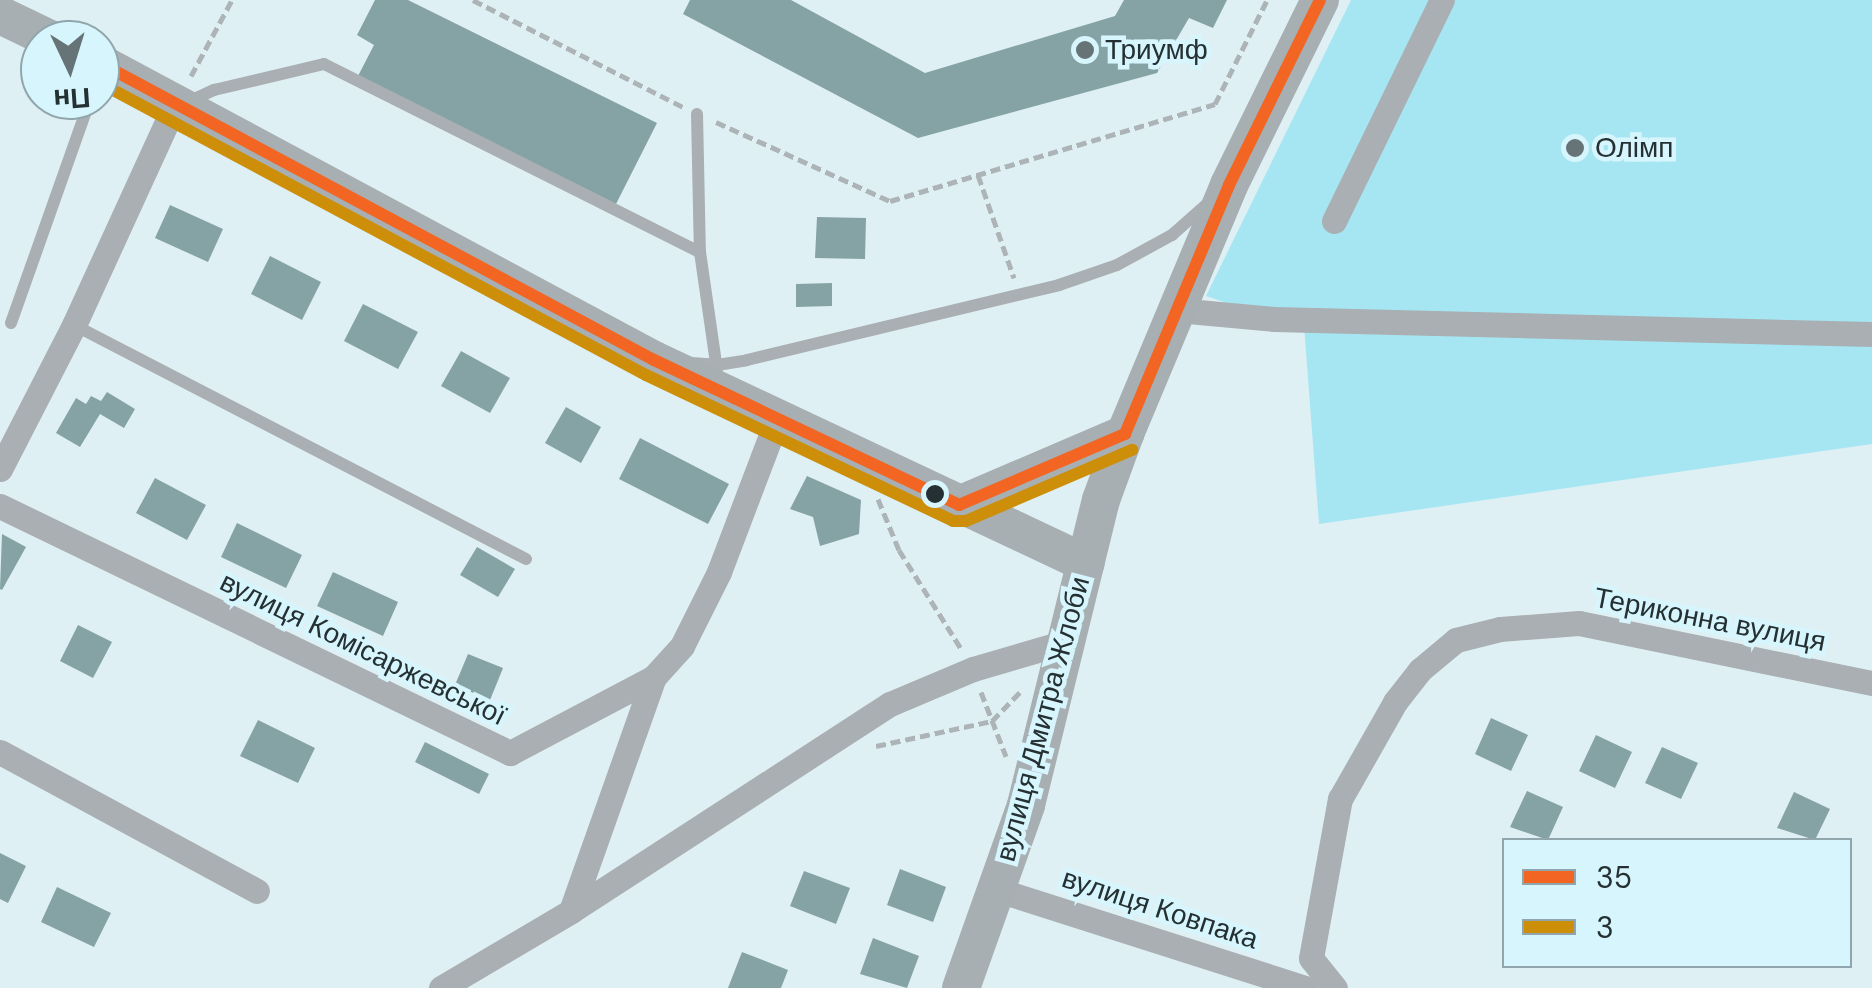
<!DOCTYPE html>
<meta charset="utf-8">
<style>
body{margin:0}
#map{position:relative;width:1872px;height:988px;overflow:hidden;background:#dff0f4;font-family:"DM Sans",sans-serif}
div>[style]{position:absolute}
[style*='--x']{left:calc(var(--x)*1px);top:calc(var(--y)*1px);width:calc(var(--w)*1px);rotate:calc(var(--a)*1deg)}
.green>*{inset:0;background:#a6e6f3}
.building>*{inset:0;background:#85a2a4}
.path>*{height:5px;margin-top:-2.5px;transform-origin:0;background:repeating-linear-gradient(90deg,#adb4b8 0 10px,transparent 0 15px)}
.lane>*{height:12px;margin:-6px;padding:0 6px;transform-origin:6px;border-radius:6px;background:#a9afb2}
.street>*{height:25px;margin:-12.5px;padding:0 12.5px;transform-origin:12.5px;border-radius:12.5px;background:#a9afb2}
.secondary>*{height:38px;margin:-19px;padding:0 19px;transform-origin:19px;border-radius:19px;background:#a7afb2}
.bus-1>*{height:12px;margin:-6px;padding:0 6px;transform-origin:6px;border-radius:6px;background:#f26522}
.bus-2>*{height:12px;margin:-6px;padding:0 6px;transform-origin:6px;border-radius:6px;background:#cd8e0a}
.dots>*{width:28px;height:28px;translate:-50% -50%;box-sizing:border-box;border:5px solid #d7f5fc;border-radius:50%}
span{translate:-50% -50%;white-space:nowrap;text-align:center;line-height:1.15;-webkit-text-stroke:9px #d7f5fc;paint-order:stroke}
.poi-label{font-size:28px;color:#253033}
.left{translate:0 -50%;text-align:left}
.street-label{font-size:28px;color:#253033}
.legend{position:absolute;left:1502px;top:838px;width:350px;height:130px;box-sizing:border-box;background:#d7f5fc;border:2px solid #90a6ac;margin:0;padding:12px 18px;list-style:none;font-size:30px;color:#253033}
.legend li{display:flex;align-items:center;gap:20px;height:50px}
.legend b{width:50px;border:2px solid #90a6ac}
.north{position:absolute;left:20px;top:20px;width:100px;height:100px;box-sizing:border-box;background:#d7f5fc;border:2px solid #90a6ac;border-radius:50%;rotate:176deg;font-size:28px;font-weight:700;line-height:40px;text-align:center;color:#253033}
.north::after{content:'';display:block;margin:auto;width:35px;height:45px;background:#667377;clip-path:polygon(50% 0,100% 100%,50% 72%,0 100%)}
</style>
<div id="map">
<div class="green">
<div style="clip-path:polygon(1351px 0,1872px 0,1872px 444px,1319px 524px,1303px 312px,1247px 310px,1206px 296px)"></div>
</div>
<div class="building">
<div style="clip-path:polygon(375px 0,408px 0,657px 123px,616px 204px,358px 76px,374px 45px,357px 35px)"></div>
<div style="clip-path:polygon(690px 0,791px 0,925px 73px,1115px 16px,1124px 0,1227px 0,1213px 28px,1189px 18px,1157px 73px,918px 138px,683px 14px)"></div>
<div style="clip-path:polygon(170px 205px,223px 229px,208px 262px,155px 238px)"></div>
<div style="clip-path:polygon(817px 217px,866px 218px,865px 259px,815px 258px)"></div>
<div style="clip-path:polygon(270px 256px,321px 282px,302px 320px,251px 294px)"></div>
<div style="clip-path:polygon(832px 283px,832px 306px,796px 307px,796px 284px)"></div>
<div style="clip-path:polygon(363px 304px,418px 332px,398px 369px,344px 341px)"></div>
<div style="clip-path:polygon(461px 351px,510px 378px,490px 413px,441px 386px)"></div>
<div style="clip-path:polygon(107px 392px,135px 409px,124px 428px,100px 414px,80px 447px,56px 433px,76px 398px,86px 404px,91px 396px,101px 401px)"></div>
<div style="clip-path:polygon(566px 407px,601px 427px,581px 463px,545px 443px)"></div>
<div style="clip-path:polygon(640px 438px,729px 484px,708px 524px,619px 479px)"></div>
<div style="clip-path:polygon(807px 476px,861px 500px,859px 534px,820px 546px,813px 517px,790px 509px)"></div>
<div style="clip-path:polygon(155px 478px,206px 505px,187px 540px,136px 513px)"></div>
<div style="clip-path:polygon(237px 523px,302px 555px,286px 588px,221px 557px)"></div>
<div style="clip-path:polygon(2px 534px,26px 547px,2px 590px,0 589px)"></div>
<div style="clip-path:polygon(477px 547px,515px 569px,498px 597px,460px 575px)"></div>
<div style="clip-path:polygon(333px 572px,398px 602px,383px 636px,317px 606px)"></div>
<div style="clip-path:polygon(78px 625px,112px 642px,93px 678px,60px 661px)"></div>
<div style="clip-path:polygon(468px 654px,503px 668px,490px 700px,455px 685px)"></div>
<div style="clip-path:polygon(1491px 718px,1528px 735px,1511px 771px,1475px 754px)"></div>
<div style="clip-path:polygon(258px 720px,315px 748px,298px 783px,240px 756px)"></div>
<div style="clip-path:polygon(1596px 735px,1632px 752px,1615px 788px,1579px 771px)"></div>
<div style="clip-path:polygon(425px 742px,489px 774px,479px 794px,415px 762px)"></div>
<div style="clip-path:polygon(1662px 747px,1698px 763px,1681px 799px,1645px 783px)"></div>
<div style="clip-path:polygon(1527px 791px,1563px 807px,1548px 840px,1510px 827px)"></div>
<div style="clip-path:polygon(1794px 792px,1830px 809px,1815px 840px,1777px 828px)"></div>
<div style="clip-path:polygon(0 853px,26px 866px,8px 903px,0 899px)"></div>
<div style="clip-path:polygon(900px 869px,946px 887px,933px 922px,887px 905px)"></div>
<div style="clip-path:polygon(804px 871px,850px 888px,836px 924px,790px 906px)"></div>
<div style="clip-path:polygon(57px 887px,111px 913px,94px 947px,41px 922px)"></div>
<div style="clip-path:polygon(873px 938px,919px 956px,907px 988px,860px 974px)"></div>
<div style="clip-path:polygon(742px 952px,788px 970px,781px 988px,728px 988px)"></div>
</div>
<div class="path">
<div style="--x:473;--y:0;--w:236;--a:27"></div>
<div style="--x:191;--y:76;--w:86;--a:-61.7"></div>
<div style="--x:716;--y:122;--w:191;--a:24.4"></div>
<div style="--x:890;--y:201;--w:339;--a:-16.6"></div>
<div style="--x:1215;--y:104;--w:116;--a:-63.4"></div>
<div style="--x:978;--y:175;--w:109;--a:70.7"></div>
<div style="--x:878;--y:499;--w:55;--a:67.6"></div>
<div style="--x:899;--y:550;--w:118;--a:57.8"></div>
<div style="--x:981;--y:692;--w:69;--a:68.7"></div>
<div style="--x:876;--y:746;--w:119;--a:-12.2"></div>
<div style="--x:992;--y:721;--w:40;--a:-46"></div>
</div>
<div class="lane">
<div style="--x:188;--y:102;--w:29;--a:-25"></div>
<div style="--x:214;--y:90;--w:113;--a:-13.3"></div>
<div style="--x:324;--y:64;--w:420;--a:26.6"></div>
<div style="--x:697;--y:114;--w:138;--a:88.8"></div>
<div style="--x:700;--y:252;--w:119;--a:81.8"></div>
<div style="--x:11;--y:323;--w:237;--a:-70.5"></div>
<div style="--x:74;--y:325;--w:509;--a:27.37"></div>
<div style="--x:691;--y:363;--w:26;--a:4"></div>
<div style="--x:717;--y:365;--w:30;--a:-9"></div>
<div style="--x:747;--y:360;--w:321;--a:-13.5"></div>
<div style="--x:1059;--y:285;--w:61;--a:-19"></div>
<div style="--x:1117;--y:265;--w:63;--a:-28.6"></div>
<div style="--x:1172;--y:235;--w:48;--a:-41.6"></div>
</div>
<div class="street">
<div style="--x:1334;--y:221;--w:246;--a:-64"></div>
<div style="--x:1177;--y:310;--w:97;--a:5.3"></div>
<div style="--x:1274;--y:319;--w:598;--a:1.44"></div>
<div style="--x:0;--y:469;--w:162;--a:-62.8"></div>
<div style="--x:74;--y:325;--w:243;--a:-65.4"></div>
<div style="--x:0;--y:506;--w:567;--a:25.84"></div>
<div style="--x:510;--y:753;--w:163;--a:-27.8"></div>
<div style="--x:654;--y:677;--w:42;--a:-47.9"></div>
<div style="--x:682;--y:646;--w:83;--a:-63.4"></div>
<div style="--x:719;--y:572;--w:164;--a:-69.2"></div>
<div style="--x:0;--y:752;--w:292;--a:28.4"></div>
<div style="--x:995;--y:889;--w:326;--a:17.7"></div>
<div style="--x:571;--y:911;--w:380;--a:-33"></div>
<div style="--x:890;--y:704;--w:90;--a:-22.9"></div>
<div style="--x:973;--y:669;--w:100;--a:-16.3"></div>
<div style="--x:441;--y:988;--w:151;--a:-30.6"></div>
<div style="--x:571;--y:911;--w:248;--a:-70.5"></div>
<div style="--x:1335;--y:988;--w:38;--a:-129"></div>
<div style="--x:1311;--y:958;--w:162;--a:-79.7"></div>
<div style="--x:1340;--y:799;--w:112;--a:-60.4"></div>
<div style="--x:1395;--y:702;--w:41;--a:-52"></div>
<div style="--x:1420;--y:670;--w:47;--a:-39.8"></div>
<div style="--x:1456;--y:640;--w:45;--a:-14"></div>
<div style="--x:1500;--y:629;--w:79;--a:-4.3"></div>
<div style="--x:1579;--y:623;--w:299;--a:11.6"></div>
</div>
<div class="secondary">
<div style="--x:0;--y:15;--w:58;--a:25.7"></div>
<div style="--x:100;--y:63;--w:629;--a:28.2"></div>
<div style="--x:654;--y:360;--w:477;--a:25.2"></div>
<div style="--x:959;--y:505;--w:181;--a:-23.2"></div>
<div style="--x:961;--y:988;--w:194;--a:-70.4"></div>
<div style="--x:1026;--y:805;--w:314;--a:-76.2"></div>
<div style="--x:1101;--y:500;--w:70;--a:-70"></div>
<div style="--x:1125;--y:434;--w:270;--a:-67.3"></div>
<div style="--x:1229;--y:185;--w:206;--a:-63.8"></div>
</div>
<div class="bus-1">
<div style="--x:100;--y:63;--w:629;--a:28.2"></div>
<div style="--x:654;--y:360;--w:338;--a:25.4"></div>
<div style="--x:959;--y:505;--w:181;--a:-23.2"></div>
<div style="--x:1125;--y:434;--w:270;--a:-67.3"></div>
<div style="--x:1229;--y:185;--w:206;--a:-63.8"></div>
</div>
<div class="bus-2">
<div style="--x:100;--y:83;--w:619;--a:28.14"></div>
<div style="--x:646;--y:375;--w:340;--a:25.4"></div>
<div style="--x:953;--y:521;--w:13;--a:0"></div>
<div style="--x:966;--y:521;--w:181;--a:-23.2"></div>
</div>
<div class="dots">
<div style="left:1085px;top:50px;background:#667377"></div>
<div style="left:1575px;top:148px;background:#667377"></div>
<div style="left:935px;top:494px;background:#253033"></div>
</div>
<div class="poi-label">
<span class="left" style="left:1105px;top:50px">Триумф</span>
<span class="left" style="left:1595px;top:148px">Олімп</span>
</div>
<div class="street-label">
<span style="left:1710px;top:620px;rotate:11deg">Териконна вулиця</span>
<span style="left:363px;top:649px;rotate:26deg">вулиця Комісаржевської</span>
<span style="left:1043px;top:719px;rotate:-75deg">вулиця Дмитра Жлоби</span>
<span style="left:1160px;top:909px;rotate:18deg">вулиця Ковпака</span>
</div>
<ul class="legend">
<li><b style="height:12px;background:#f26522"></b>35</li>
<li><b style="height:12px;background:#cd8e0a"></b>3</li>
</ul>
<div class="north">Пн</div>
</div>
